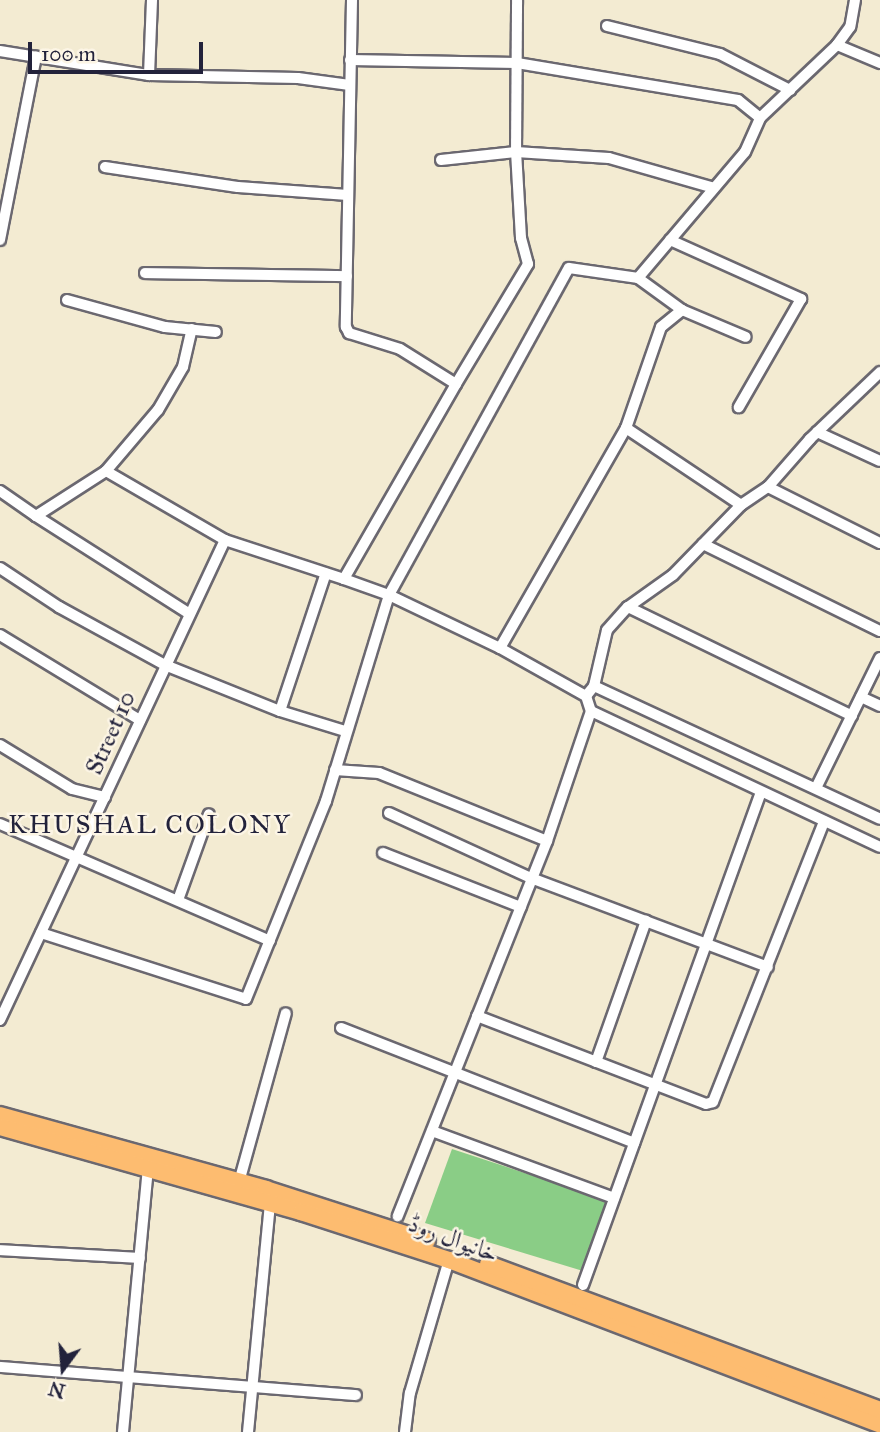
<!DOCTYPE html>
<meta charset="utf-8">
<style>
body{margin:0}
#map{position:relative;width:880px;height:1432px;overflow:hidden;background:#f3ebd2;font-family:"IM FELL Great Primer",Amiri,serif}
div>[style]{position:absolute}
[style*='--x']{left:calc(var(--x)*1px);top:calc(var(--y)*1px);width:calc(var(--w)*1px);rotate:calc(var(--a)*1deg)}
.green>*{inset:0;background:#8acd86}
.roads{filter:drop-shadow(2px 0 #6b6870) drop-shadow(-2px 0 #6b6870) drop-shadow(0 2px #6b6870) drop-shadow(0 -2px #6b6870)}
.minor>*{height:10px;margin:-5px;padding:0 5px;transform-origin:5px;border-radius:5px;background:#fff}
.primary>*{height:16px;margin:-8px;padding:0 8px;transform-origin:8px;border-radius:8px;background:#fdbc70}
span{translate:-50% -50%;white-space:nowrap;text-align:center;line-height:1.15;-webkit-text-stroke:5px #fcf5e5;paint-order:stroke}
.street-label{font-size:24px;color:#22223b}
.neighbourhood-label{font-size:26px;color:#22223b;letter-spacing:2px}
.north{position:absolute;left:28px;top:1334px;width:70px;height:70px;-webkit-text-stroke:5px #fcf5e5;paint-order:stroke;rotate:196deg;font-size:19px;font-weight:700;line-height:28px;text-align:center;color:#22223b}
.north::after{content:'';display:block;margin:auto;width:24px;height:32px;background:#22223b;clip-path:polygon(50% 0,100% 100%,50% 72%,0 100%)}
.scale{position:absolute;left:28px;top:42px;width:175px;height:32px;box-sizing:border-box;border:4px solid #22223b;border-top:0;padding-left:9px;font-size:21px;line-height:24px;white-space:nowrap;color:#22223b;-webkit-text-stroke:5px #fcf5e5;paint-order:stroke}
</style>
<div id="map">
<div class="green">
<div style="clip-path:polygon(452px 1149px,610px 1201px,583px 1271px,425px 1223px)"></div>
</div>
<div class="roads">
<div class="minor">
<div style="--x:352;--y:0;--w:327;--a:91.1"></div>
<div style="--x:346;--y:327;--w:7;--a:63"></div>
<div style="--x:349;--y:333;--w:53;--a:17.4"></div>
<div style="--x:400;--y:349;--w:66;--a:32"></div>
<div style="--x:456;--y:384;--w:225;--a:119.9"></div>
<div style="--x:344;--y:579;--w:48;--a:19.6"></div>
<div style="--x:389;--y:595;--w:123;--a:25.5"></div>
<div style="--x:500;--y:648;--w:98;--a:29.2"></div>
<div style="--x:586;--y:696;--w:16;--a:72"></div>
<div style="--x:591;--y:711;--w:137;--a:108.7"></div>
<div style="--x:547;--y:841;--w:404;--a:111.7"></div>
<div style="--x:855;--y:0;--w:27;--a:100"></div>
<div style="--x:850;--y:27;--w:22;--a:126"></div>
<div style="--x:837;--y:45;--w:47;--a:22.7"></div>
<div style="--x:607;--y:26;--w:116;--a:13.9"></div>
<div style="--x:720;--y:54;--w:79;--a:27.2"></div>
<div style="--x:0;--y:51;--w:151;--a:9.2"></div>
<div style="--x:149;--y:75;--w:75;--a:-87.7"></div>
<div style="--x:350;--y:60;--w:167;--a:1"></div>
<div style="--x:517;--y:63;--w:224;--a:9.5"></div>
<div style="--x:738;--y:100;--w:28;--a:39"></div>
<div style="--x:149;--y:75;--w:149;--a:1.2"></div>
<div style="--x:298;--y:78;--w:52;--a:7.7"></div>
<div style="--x:441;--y:160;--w:75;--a:-6.1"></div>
<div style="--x:516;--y:152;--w:93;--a:3.7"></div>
<div style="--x:609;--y:158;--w:109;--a:15.9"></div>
<div style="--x:105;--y:167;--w:134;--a:8.6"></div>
<div style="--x:238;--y:187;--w:110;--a:4.2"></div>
<div style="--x:0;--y:240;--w:187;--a:-78.9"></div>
<div style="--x:670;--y:240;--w:144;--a:24.2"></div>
<div style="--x:801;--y:299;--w:125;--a:119.9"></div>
<div style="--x:145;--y:273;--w:202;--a:0.9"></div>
<div style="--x:638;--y:278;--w:54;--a:36"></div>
<div style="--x:682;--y:310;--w:69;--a:22.9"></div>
<div style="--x:67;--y:300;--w:102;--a:15.4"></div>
<div style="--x:165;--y:327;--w:51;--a:5.6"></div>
<div style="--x:456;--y:384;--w:140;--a:-59"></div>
<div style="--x:528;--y:264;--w:27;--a:-105"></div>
<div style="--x:521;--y:238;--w:86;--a:-93.3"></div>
<div style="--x:516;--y:152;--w:152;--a:-89.6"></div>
<div style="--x:626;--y:428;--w:107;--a:-70.9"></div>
<div style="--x:661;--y:327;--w:27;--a:-39"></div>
<div style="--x:817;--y:432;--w:69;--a:24.7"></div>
<div style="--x:106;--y:471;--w:138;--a:30.1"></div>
<div style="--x:225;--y:540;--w:125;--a:18.1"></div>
<div style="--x:768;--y:487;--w:125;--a:26.6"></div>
<div style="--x:0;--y:491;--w:44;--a:34.8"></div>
<div style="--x:36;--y:516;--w:83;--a:-32.7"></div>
<div style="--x:106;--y:471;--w:80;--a:-49.6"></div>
<div style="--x:158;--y:410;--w:50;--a:-59.8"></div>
<div style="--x:183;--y:367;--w:39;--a:-77"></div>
<div style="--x:36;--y:516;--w:180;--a:32.5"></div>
<div style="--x:703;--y:544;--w:197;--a:26.2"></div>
<div style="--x:0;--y:568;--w:71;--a:33.5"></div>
<div style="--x:59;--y:607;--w:121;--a:28.7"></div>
<div style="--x:165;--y:665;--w:124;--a:21.8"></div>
<div style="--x:280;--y:711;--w:145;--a:-71.6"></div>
<div style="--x:628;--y:607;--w:249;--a:25.9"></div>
<div style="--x:0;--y:635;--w:164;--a:31.3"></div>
<div style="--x:500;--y:648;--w:254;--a:-60.2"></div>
<div style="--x:626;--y:428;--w:138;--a:33.8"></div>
<div style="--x:594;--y:686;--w:315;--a:24.9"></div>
<div style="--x:586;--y:696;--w:13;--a:-51"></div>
<div style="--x:594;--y:686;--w:57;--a:-76.9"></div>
<div style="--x:607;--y:630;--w:31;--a:-48"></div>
<div style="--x:628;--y:607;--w:55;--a:-35.4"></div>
<div style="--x:673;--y:575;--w:98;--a:-45.8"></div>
<div style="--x:741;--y:505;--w:32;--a:-34"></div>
<div style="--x:768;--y:487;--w:64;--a:-48.8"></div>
<div style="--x:810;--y:439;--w:97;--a:-43.7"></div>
<div style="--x:861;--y:697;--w:21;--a:25"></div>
<div style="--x:280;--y:711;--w:68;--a:17.1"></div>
<div style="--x:591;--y:711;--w:319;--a:25.2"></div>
<div style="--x:0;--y:745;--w:84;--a:31.4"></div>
<div style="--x:72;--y:789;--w:34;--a:14"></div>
<div style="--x:335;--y:770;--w:44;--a:3.9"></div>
<div style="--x:379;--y:773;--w:181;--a:22"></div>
<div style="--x:816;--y:788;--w:145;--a:-63.8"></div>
<div style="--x:389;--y:813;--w:156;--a:24.6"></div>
<div style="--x:531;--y:878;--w:253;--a:20.6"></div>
<div style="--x:0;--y:824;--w:294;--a:23.4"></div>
<div style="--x:383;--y:853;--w:148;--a:21.4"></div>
<div style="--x:178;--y:900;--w:91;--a:-70.2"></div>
<div style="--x:41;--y:933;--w:215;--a:17.8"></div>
<div style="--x:246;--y:999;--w:214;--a:-68"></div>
<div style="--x:326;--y:801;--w:215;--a:-73"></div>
<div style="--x:389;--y:595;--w:373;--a:-61.2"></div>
<div style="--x:569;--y:268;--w:70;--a:8.2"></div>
<div style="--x:638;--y:278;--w:165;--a:-49.7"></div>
<div style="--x:745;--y:152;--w:37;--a:-66"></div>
<div style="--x:760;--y:118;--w:106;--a:-43.5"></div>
<div style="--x:477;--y:1016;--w:245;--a:21"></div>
<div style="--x:706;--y:1104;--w:7;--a:-16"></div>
<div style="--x:713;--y:1102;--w:302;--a:-68.4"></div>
<div style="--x:0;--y:1020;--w:530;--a:-64.89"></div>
<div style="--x:341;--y:1028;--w:315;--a:21.4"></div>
<div style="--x:596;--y:1062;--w:150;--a:-70.5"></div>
<div style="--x:432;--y:1131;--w:194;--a:20.2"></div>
<div style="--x:239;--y:1182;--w:175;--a:-74.5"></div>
<div style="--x:0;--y:1250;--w:140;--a:3.3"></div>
<div style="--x:583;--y:1285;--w:524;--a:-70.15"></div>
<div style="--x:0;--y:1367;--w:357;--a:4.5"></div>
<div style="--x:123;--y:1432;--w:264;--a:-84.6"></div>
<div style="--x:248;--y:1432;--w:230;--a:-84.5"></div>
<div style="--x:405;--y:1432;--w:39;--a:-83"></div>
<div style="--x:410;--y:1393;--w:139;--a:-73.7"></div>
</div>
<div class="primary">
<div style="--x:0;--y:1115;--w:276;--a:15.5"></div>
<div style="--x:266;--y:1189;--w:169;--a:17.9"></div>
<div style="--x:0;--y:1127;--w:313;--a:15.8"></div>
<div style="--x:301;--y:1212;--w:156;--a:18"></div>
<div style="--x:449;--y:1260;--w:462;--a:20.9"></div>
<div style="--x:488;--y:1264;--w:418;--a:20.4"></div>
</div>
</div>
<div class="street-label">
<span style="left:111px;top:733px;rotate:-66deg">Street 10</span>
<span style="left:453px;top:1239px;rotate:20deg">خانیوال روڈ</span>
</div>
<div class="neighbourhood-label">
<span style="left:150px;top:825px">KHUSHAL COLONY</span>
</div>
<div class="north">N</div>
<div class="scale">100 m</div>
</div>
